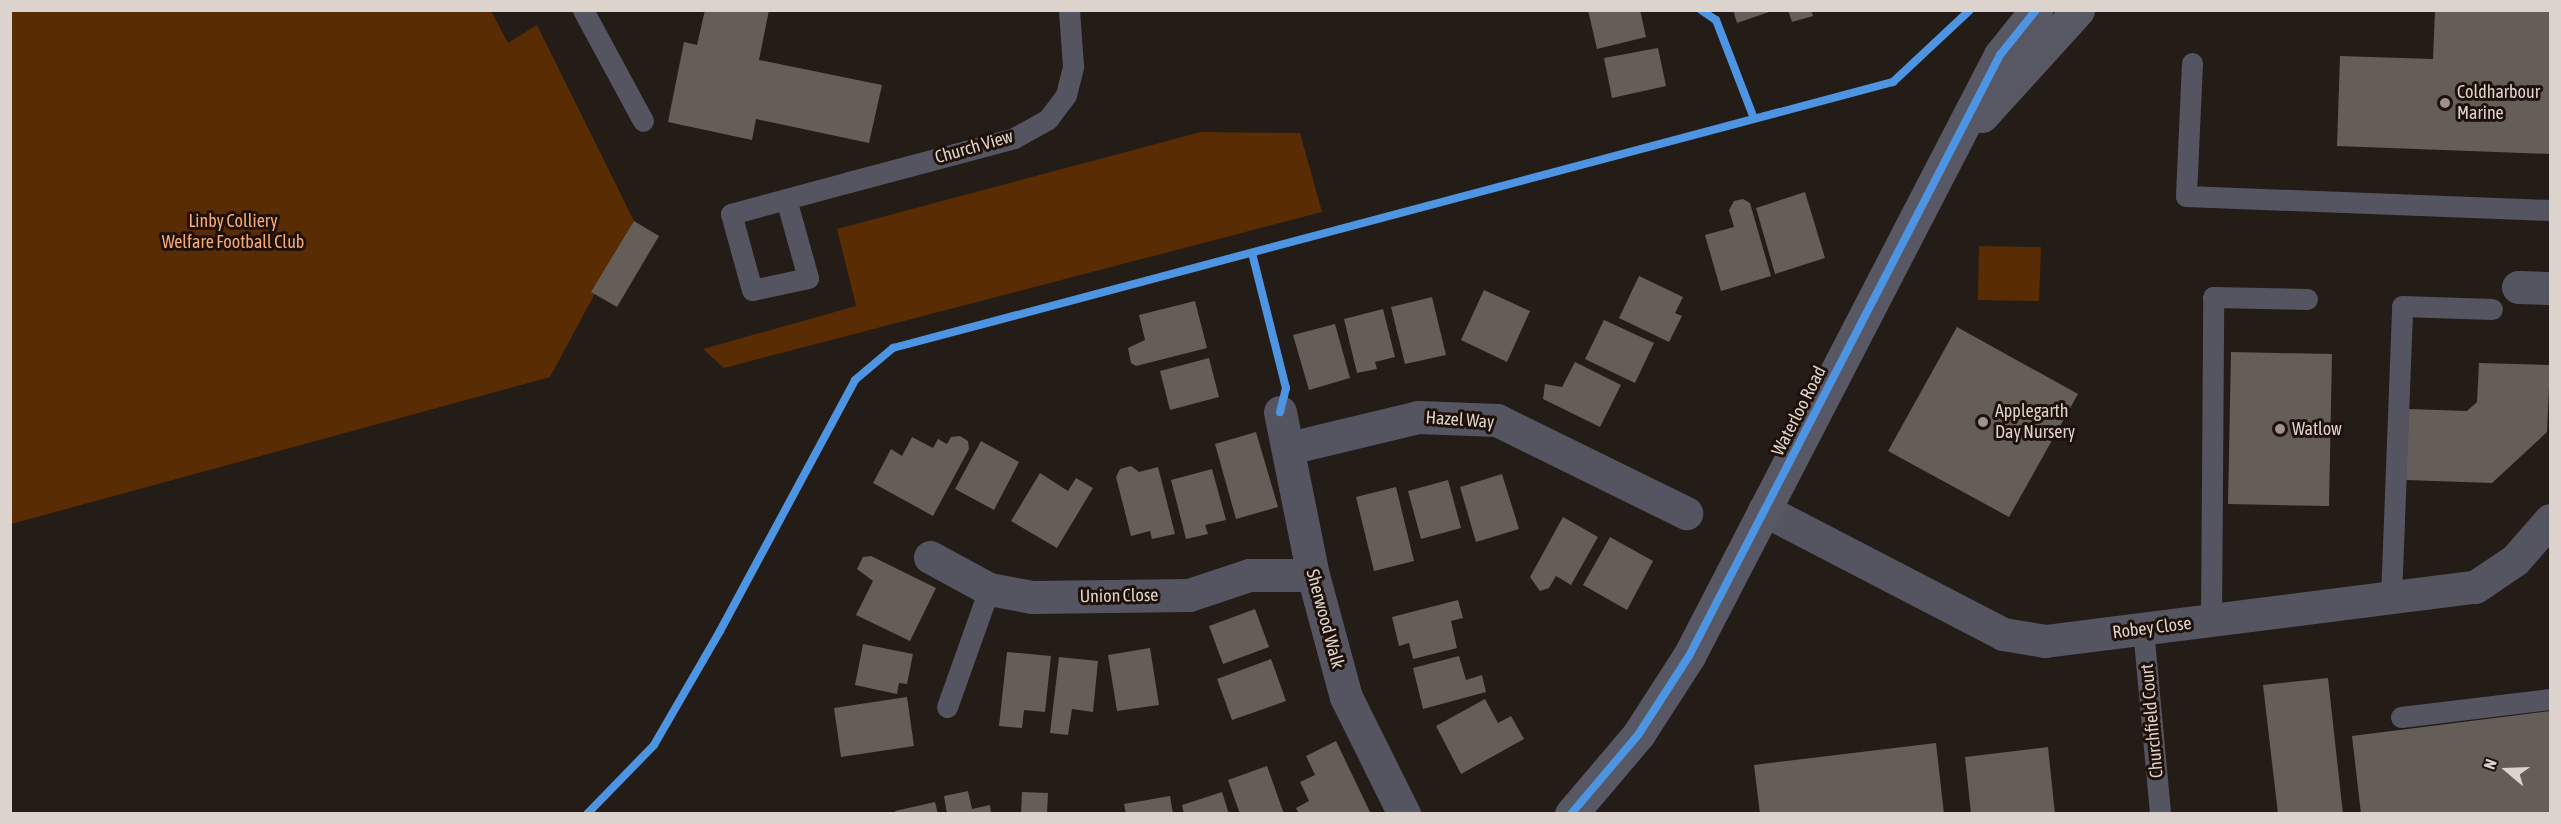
<!DOCTYPE html>
<style>
body{margin:0}
#map{position:relative;width:2561px;height:824px;overflow:hidden;background:#241c17;font-family:"Asap Condensed",sans-serif}
div>[style]{position:absolute}
[style*='--x']{left:calc(var(--x)*1px);top:calc(var(--y)*1px);width:calc(var(--w)*1px);rotate:calc(var(--a)*1deg)}
.green>*{inset:0;background:#5a2c04}
.building>*{inset:0;background:#645d58}
.lane>*{height:21px;margin:-10.5px;padding:0 10.5px;transform-origin:10.5px;border-radius:10.5px;background:#555562}
.street>*{height:33px;margin:-16.5px;padding:0 16.5px;transform-origin:16.5px;border-radius:16.5px;background:#555562}
.secondary>*{height:33px;margin:-16.5px;padding:0 16.5px;transform-origin:16.5px;border-radius:16.5px;background:#585865}
.cycleway>*{height:8px;margin:-4px;padding:0 4px;transform-origin:4px;border-radius:4px;background:#4d94e3}
.dots>*{width:16px;height:16px;translate:-50% -50%;box-sizing:border-box;border:3px solid #1f1109;border-radius:50%}
span{translate:-50% -50%;white-space:nowrap;text-align:center;line-height:1.15;-webkit-text-stroke:6px #1f1109;paint-order:stroke}
.poi-label{font-size:18px;color:#ddd3cd}
.left{translate:0 -50%;text-align:left}
.street-label{font-size:18px;color:#ddd3cd}
.park-label{font-size:18px;color:#f8aa76}
.frame{position:absolute;inset:0;border:12px solid #ddd3cd;pointer-events:none}
.north{position:absolute;left:2477px;top:740px;width:60px;height:60px;-webkit-text-stroke:4px #1f1109;paint-order:stroke;rotate:289deg;font-size:16px;font-weight:700;line-height:24px;text-align:center;color:#ddd3cd}
.north::after{content:'';display:block;margin:auto;width:21px;height:27px;background:#ddd3cd;clip-path:polygon(50% 0,100% 100%,50% 72%,0 100%)}
</style>
<div id="map">
<div class="green">
<div style="clip-path:polygon(11px 11px,491px 11px,508px 43px,537px 25px,634px 221px,550px 377px,11px 524px)"></div>
<div style="clip-path:polygon(1201px 132px,1300px 133px,1322px 212px,724px 368px,703px 349px,856px 306px,837px 229px)"></div>
<div style="clip-path:polygon(1979px 246px,2041px 247px,2039px 301px,1978px 300px)"></div>
</div>
<div class="building">
<div style="clip-path:polygon(705px 10px,769px 10px,759px 60px,882px 85px,869px 143px,756px 119px,752px 140px,668px 122px,684px 42px,697px 45px)"></div>
<div style="clip-path:polygon(1588px 10px,1640px 10px,1646px 37px,1597px 49px)"></div>
<div style="clip-path:polygon(1733px 10px,1772px 10px,1772px 11px,1737px 23px)"></div>
<div style="clip-path:polygon(1788px 10px,1811px 10px,1813px 16px,1792px 22px)"></div>
<div style="clip-path:polygon(2435px 10px,2550px 10px,2550px 154px,2337px 146px,2340px 56px,2433px 59px)"></div>
<div style="clip-path:polygon(1658px 48px,1666px 86px,1612px 98px,1604px 58px)"></div>
<div style="clip-path:polygon(1805px 192px,1825px 258px,1775px 274px,1756px 208px)"></div>
<div style="clip-path:polygon(1743px 199px,1750px 203px,1771px 276px,1721px 291px,1705px 235px,1734px 227px,1729px 210px,1734px 201px)"></div>
<div style="clip-path:polygon(634px 221px,659px 236px,617px 307px,591px 292px)"></div>
<div style="clip-path:polygon(1639px 276px,1683px 297px,1675px 313px,1682px 316px,1669px 342px,1619px 318px)"></div>
<div style="clip-path:polygon(1484px 290px,1530px 311px,1507px 362px,1461px 340px)"></div>
<div style="clip-path:polygon(1432px 297px,1446px 355px,1405px 364px,1391px 307px)"></div>
<div style="clip-path:polygon(1195px 301px,1207px 348px,1136px 366px,1131px 363px,1128px 348px,1145px 340px,1139px 315px)"></div>
<div style="clip-path:polygon(1383px 309px,1395px 357px,1375px 362px,1377px 369px,1357px 373px,1344px 319px)"></div>
<div style="clip-path:polygon(1604px 320px,1654px 343px,1635px 383px,1585px 359px)"></div>
<div style="clip-path:polygon(1335px 324px,1350px 378px,1309px 390px,1293px 335px)"></div>
<div style="clip-path:polygon(1957px 327px,2078px 394px,2009px 517px,1888px 451px)"></div>
<div style="clip-path:polygon(2231px 352px,2332px 354px,2329px 506px,2228px 504px)"></div>
<div style="clip-path:polygon(1209px 358px,1219px 397px,1170px 410px,1160px 371px)"></div>
<div style="clip-path:polygon(1575px 362px,1621px 385px,1600px 427px,1543px 399px,1545px 384px,1562px 387px)"></div>
<div style="clip-path:polygon(2479px 363px,2550px 365px,2547px 432px,2492px 483px,2406px 480px,2409px 409px,2467px 411px,2477px 402px)"></div>
<div style="clip-path:polygon(1256px 432px,1278px 507px,1236px 519px,1215px 444px)"></div>
<div style="clip-path:polygon(960px 436px,968px 441px,969px 449px,933px 516px,873px 483px,891px 449px,902px 456px,912px 437px,933px 448px,938px 439px,947px 444px,951px 437px)"></div>
<div style="clip-path:polygon(981px 441px,1019px 462px,994px 510px,955px 489px)"></div>
<div style="clip-path:polygon(1131px 466px,1139px 472px,1158px 467px,1175px 534px,1152px 539px,1150px 531px,1131px 536px,1116px 477px,1120px 469px)"></div>
<div style="clip-path:polygon(1212px 469px,1226px 520px,1205px 525px,1208px 534px,1186px 539px,1171px 480px)"></div>
<div style="clip-path:polygon(1040px 473px,1068px 491px,1076px 478px,1093px 488px,1057px 548px,1011px 521px)"></div>
<div style="clip-path:polygon(1502px 474px,1519px 529px,1476px 542px,1460px 487px)"></div>
<div style="clip-path:polygon(1448px 480px,1461px 528px,1421px 539px,1408px 491px)"></div>
<div style="clip-path:polygon(1396px 487px,1414px 561px,1374px 571px,1356px 497px)"></div>
<div style="clip-path:polygon(1563px 517px,1598px 537px,1571px 585px,1556px 576px,1549px 588px,1540px 591px,1530px 577px)"></div>
<div style="clip-path:polygon(1610px 537px,1653px 561px,1627px 610px,1583px 585px)"></div>
<div style="clip-path:polygon(871px 556px,936px 588px,910px 641px,856px 615px,873px 581px,857px 569px,863px 557px)"></div>
<div style="clip-path:polygon(1458px 600px,1463px 618px,1451px 621px,1457px 648px,1413px 659px,1409px 643px,1399px 646px,1392px 617px)"></div>
<div style="clip-path:polygon(1255px 609px,1269px 647px,1223px 664px,1209px 626px)"></div>
<div style="clip-path:polygon(863px 644px,913px 654px,907px 684px,899px 683px,897px 694px,855px 685px)"></div>
<div style="clip-path:polygon(1150px 648px,1159px 705px,1117px 711px,1108px 655px)"></div>
<div style="clip-path:polygon(1007px 652px,1051px 656px,1045px 712px,1024px 710px,1022px 728px,999px 726px)"></div>
<div style="clip-path:polygon(1459px 656px,1466px 680px,1482px 675px,1486px 692px,1423px 709px,1413px 668px)"></div>
<div style="clip-path:polygon(1059px 657px,1098px 661px,1093px 712px,1072px 709px,1068px 735px,1050px 733px)"></div>
<div style="clip-path:polygon(1271px 659px,1286px 701px,1232px 720px,1217px 679px)"></div>
<div style="clip-path:polygon(2328px 678px,2343px 814px,2278px 814px,2263px 685px)"></div>
<div style="clip-path:polygon(907px 697px,914px 746px,841px 757px,834px 708px)"></div>
<div style="clip-path:polygon(1485px 699px,1498px 723px,1511px 716px,1524px 739px,1461px 774px,1436px 726px)"></div>
<div style="clip-path:polygon(2550px 711px,2550px 814px,2361px 814px,2352px 736px)"></div>
<div style="clip-path:polygon(1336px 741px,1370px 812px,1299px 814px,1296px 808px,1309px 801px,1300px 782px,1315px 775px,1306px 756px)"></div>
<div style="clip-path:polygon(1936px 743px,1944px 814px,1760px 814px,1754px 765px)"></div>
<div style="clip-path:polygon(2048px 747px,2055px 814px,1971px 814px,1965px 757px)"></div>
<div style="clip-path:polygon(1267px 766px,1284px 814px,1240px 814px,1228px 780px)"></div>
<div style="clip-path:polygon(968px 791px,972px 809px,990px 805px,991px 814px,947px 814px,944px 796px)"></div>
<div style="clip-path:polygon(1022px 792px,1048px 793px,1047px 814px,1021px 814px)"></div>
<div style="clip-path:polygon(1222px 792px,1229px 814px,1184px 814px,1182px 805px)"></div>
<div style="clip-path:polygon(1170px 796px,1173px 814px,1126px 814px,1124px 804px)"></div>
<div style="clip-path:polygon(935px 802px,938px 814px,896px 814px,895px 811px)"></div>
</div>
<div class="lane">
<div style="--x:583;--y:10;--w:126;--a:61.6"></div>
<div style="--x:2192;--y:63;--w:133;--a:92.6"></div>
<div style="--x:2186;--y:196;--w:364;--a:2.2"></div>
<div style="--x:786;--y:199;--w:82;--a:74.4"></div>
<div style="--x:808;--y:278;--w:57;--a:167.9"></div>
<div style="--x:752;--y:290;--w:79;--a:-105.4"></div>
<div style="--x:731;--y:214;--w:122;--a:-15.2"></div>
<div style="--x:849;--y:182;--w:171;--a:-14.9"></div>
<div style="--x:1014;--y:138;--w:39;--a:-29"></div>
<div style="--x:1048;--y:119;--w:30;--a:-53"></div>
<div style="--x:1066;--y:95;--w:30;--a:-76"></div>
<div style="--x:1073;--y:66;--w:56;--a:-94.1"></div>
<div style="--x:2391;--y:598;--w:292;--a:-87.8"></div>
<div style="--x:2402;--y:306;--w:90;--a:1.9"></div>
<div style="--x:2211;--y:621;--w:324;--a:-89.6"></div>
<div style="--x:2213;--y:297;--w:94;--a:1.2"></div>
<div style="--x:2143;--y:629;--w:186;--a:84.7"></div>
<div style="--x:947;--y:707;--w:125;--a:-70.4"></div>
<div style="--x:2401;--y:717;--w:150;--a:-6.9"></div>
</div>
<div class="street">
<div style="--x:2518;--y:287;--w:32;--a:2"></div>
<div style="--x:1280;--y:412;--w:166;--a:78.6"></div>
<div style="--x:1313;--y:575;--w:126;--a:74.9"></div>
<div style="--x:1346;--y:697;--w:131;--a:63.6"></div>
<div style="--x:1289;--y:448;--w:133;--a:-13.5"></div>
<div style="--x:1418;--y:417;--w:79;--a:2.2"></div>
<div style="--x:1497;--y:420;--w:211;--a:26.2"></div>
<div style="--x:1764;--y:510;--w:269;--a:27.4"></div>
<div style="--x:2003;--y:634;--w:43;--a:9.5"></div>
<div style="--x:2045;--y:641;--w:433;--a:-7.2"></div>
<div style="--x:2475;--y:587;--w:48;--a:-34"></div>
<div style="--x:2515;--y:560;--w:53;--a:-48.8"></div>
<div style="--x:930;--y:557;--w:67;--a:28.5"></div>
<div style="--x:989;--y:589;--w:44;--a:10.5"></div>
<div style="--x:1032;--y:597;--w:157;--a:-0.7"></div>
<div style="--x:1189;--y:595;--w:63;--a:-18.4"></div>
<div style="--x:1249;--y:575;--w:64;--a:0"></div>
</div>
<div class="secondary">
<div style="--x:1982;--y:116;--w:143;--a:-47.8"></div>
<div style="--x:1571;--y:814;--w:104;--a:-49.7"></div>
<div style="--x:1638;--y:735;--w:94;--a:-57.2"></div>
<div style="--x:1689;--y:656;--w:677;--a:-62.64"></div>
<div style="--x:2000;--y:55;--w:58;--a:-51.3"></div>
</div>
<div class="cycleway">
<div style="--x:1701;--y:10;--w:18;--a:34"></div>
<div style="--x:1716;--y:20;--w:103;--a:68.9"></div>
<div style="--x:1252;--y:253;--w:139;--a:75.9"></div>
<div style="--x:1286;--y:388;--w:25;--a:104"></div>
<div style="--x:587;--y:814;--w:96;--a:-45.8"></div>
<div style="--x:654;--y:745;--w:132;--a:-59.9"></div>
<div style="--x:720;--y:631;--w:285;--a:-61.7"></div>
<div style="--x:855;--y:380;--w:50;--a:-40.1"></div>
<div style="--x:893;--y:348;--w:1035;--a:-14.9"></div>
<div style="--x:1893;--y:82;--w:105;--a:-43.1"></div>
<div style="--x:1571;--y:814;--w:104;--a:-49.7"></div>
<div style="--x:1638;--y:735;--w:94;--a:-57.2"></div>
<div style="--x:1689;--y:656;--w:677;--a:-62.64"></div>
<div style="--x:2000;--y:55;--w:58;--a:-51.3"></div>
</div>
<div class="dots">
<div style="left:2445px;top:103px;background:#9c938d"></div>
<div style="left:1983px;top:422px;background:#9c938d"></div>
<div style="left:2280px;top:429px;background:#9c938d"></div>
</div>
<div class="poi-label">
<span class="left" style="left:2457px;top:103px">Coldharbour<br>Marine</span>
<span class="left" style="left:1995px;top:422px">Applegarth<br>Day Nursery</span>
<span class="left" style="left:2292px;top:429px">Watlow</span>
</div>
<div class="street-label">
<span style="left:974px;top:147px;rotate:-16deg">Church View</span>
<span style="left:1799px;top:411px;rotate:-63deg">Waterloo Road</span>
<span style="left:1460px;top:420px;rotate:4deg">Hazel Way</span>
<span style="left:1119px;top:596px;rotate:-1deg">Union Close</span>
<span style="left:1325px;top:619px;rotate:75deg">Sherwood Walk</span>
<span style="left:2152px;top:628px;rotate:-7deg">Robey Close</span>
<span style="left:2152px;top:721px;rotate:-95deg">Churchfield Court</span>
</div>
<div class="park-label">
<span style="left:233px;top:232px">Linby Colliery<br>Welfare Football Club</span>
</div>
<div class="frame"></div>
<div class="north">N</div>
</div>
